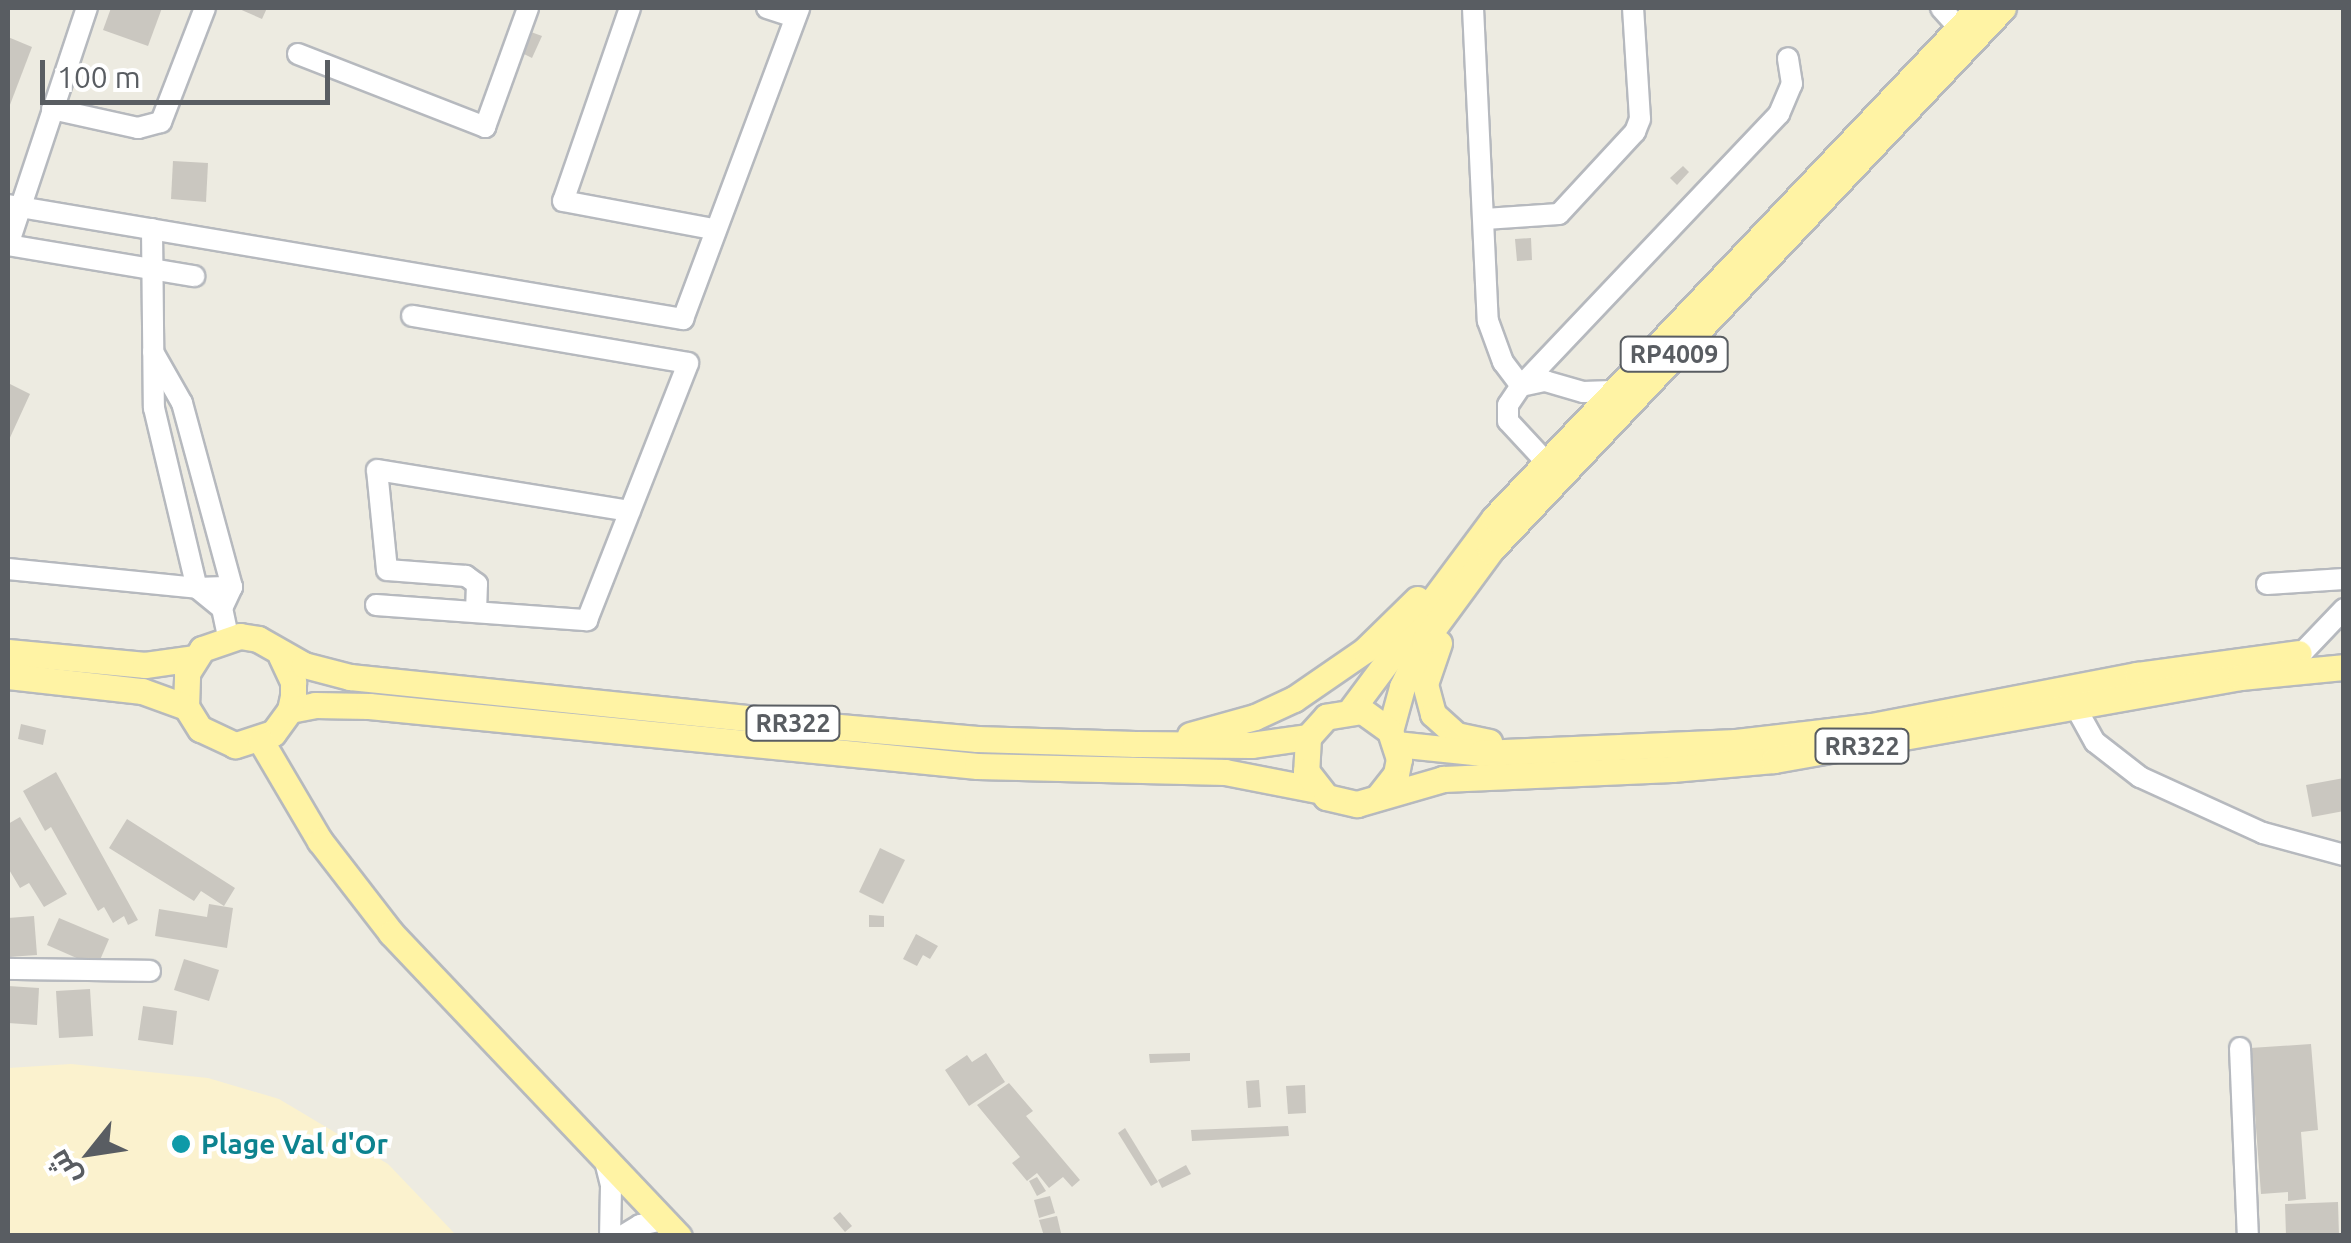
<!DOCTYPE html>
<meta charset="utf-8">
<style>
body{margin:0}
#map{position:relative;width:2351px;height:1243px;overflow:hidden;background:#edebe1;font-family:Ubuntu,Cairo,sans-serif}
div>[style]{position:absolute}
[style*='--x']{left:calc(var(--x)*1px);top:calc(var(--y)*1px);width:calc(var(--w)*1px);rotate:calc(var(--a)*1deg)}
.sand>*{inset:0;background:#fbf2ce}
.building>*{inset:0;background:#cac7c0}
.roads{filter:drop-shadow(2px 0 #b6b9be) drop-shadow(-2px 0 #b6b9be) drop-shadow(0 2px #b6b9be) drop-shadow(0 -2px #b6b9be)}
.minor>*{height:20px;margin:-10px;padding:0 10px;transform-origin:10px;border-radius:10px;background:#fff}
.major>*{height:25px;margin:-12.5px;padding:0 12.5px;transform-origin:12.5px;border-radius:12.5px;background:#fff3a4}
.dots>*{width:28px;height:28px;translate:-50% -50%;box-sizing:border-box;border:5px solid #fff;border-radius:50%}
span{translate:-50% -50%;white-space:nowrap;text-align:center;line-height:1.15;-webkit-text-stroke:9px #fff;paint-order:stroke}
.shield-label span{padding:2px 8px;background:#fff;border:2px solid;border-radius:8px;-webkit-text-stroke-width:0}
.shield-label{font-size:25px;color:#595d62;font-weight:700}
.culture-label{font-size:28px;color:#0d838f;font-weight:700}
.left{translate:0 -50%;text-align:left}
.frame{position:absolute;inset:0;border:10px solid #595d62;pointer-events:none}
.north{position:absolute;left:40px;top:1103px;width:100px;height:100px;-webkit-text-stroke:8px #fff;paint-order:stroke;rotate:240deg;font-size:28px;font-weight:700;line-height:40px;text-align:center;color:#595d62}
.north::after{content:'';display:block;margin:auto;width:35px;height:45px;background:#595d62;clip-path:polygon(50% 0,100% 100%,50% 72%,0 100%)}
.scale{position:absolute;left:40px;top:60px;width:290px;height:45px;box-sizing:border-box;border:5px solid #595d62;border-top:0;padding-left:12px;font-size:30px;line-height:35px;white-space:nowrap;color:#595d62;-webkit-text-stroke:8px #fff;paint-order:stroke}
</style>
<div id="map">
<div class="sand">
<div style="clip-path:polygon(71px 1064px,208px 1078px,279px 1099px,388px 1164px,456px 1235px,8px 1235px,8px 1068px)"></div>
</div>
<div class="building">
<div style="clip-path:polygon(111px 8px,162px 8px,148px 46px,103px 30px)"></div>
<div style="clip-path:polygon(237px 8px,267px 8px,262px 19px)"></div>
<div style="clip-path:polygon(531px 32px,542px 36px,532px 58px,522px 53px)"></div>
<div style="clip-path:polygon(8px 37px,32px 47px,8px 110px)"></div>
<div style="clip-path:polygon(173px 161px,208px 163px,206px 202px,171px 199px)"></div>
<div style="clip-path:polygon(1683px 166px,1689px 172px,1677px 185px,1670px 178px)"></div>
<div style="clip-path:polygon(1531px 238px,1532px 260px,1517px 261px,1515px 239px)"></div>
<div style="clip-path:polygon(8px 383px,30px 394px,8px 442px)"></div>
<div style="clip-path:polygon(21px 724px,46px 730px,43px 745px,18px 739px)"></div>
<div style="clip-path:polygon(56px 772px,138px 920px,128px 925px,124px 916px,113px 923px,104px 907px,98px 911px,51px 827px,45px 831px,23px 791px)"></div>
<div style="clip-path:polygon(2344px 778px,2344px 811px,2312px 817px,2306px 785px)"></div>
<div style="clip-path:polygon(20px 817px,67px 894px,44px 907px,29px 883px,20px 888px,8px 868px,8px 824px)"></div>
<div style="clip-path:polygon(127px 819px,235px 888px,224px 906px,201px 891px,194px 901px,109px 848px)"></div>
<div style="clip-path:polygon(880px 848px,905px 860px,883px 904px,859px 892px)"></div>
<div style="clip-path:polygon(209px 904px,233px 908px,227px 948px,155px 936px,159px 909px,207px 917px)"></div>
<div style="clip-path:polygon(869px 915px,884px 916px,884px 927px,869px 927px)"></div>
<div style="clip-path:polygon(34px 916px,37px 955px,8px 957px,8px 918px)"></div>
<div style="clip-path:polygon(59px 918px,109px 939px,97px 967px,47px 945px)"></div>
<div style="clip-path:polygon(916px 934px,938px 946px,930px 959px,923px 955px,917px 966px,903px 959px)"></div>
<div style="clip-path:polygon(184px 959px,219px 970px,209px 1001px,174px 990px)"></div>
<div style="clip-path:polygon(8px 986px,39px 988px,37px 1025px,8px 1023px)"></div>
<div style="clip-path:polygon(90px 989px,93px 1036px,59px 1038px,56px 991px)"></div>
<div style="clip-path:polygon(143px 1006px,177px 1011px,173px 1045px,138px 1040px)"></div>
<div style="clip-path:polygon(2311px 1044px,2318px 1130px,2301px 1132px,2306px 1199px,2288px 1201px,2288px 1192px,2261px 1194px,2250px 1048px)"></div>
<div style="clip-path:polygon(986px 1053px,1005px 1082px,969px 1106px,945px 1070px,967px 1055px,972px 1062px)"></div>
<div style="clip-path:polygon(1190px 1053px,1190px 1061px,1150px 1063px,1149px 1054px)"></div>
<div style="clip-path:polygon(1259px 1080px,1261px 1107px,1248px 1108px,1246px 1081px)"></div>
<div style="clip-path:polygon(1009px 1083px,1033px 1111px,1026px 1116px,1080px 1180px,1072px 1187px,1063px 1177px,1049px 1188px,1037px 1173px,1027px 1181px,1012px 1163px,1020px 1157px,977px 1105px)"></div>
<div style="clip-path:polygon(1305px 1085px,1306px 1113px,1288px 1114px,1286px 1086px)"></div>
<div style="clip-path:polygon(1288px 1126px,1289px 1136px,1192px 1141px,1191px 1130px)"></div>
<div style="clip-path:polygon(1125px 1128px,1158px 1182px,1151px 1186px,1118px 1133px)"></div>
<div style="clip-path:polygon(1186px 1165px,1191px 1174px,1162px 1188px,1158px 1180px)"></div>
<div style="clip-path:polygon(1037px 1177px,1046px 1191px,1037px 1196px,1029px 1181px)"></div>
<div style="clip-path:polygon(1050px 1196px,1055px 1213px,1039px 1218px,1034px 1200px)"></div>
<div style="clip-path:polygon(2338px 1202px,2339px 1236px,2286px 1236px,2285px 1204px)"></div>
<div style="clip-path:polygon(840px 1212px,852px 1226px,845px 1232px,833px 1218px)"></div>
<div style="clip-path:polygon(1057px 1216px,1061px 1233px,1044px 1236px,1039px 1220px)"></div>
</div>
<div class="roads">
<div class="minor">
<div style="--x:630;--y:8;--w:204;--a:109.1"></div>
<div style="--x:563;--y:201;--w:153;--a:10.6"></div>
<div style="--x:767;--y:8;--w:29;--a:18"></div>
<div style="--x:1473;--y:8;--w:313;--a:87.3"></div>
<div style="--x:1488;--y:321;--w:44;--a:69.9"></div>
<div style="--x:1503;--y:362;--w:30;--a:53"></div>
<div style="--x:1521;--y:386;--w:375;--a:-46.5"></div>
<div style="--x:1779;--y:114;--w:33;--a:-67"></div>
<div style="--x:1792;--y:84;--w:26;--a:-99"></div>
<div style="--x:1941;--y:8;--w:38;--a:48"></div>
<div style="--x:298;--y:54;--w:201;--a:21.3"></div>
<div style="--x:485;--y:127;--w:127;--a:-70.1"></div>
<div style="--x:52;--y:109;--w:88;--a:12.5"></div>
<div style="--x:138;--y:128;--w:24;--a:-15"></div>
<div style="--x:161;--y:122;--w:122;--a:-68.9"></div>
<div style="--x:8;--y:205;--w:685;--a:9.59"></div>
<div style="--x:683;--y:319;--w:332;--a:-69.5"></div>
<div style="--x:1485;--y:219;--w:74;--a:-3.9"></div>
<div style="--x:1559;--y:214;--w:112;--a:-47.2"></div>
<div style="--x:1635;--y:132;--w:14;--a:-69"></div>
<div style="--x:1640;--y:119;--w:111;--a:-93.6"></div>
<div style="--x:152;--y:229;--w:179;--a:89.4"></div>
<div style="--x:154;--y:408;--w:185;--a:76.6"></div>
<div style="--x:197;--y:588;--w:32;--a:39"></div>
<div style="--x:8;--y:245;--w:250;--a:-71.6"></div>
<div style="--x:8;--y:245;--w:189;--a:9.5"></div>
<div style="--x:153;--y:352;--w:59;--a:60.4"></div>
<div style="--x:182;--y:403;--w:191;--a:74.8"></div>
<div style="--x:232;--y:587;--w:23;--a:115"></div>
<div style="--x:222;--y:608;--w:30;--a:78"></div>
<div style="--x:1547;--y:463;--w:57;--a:-132.9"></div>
<div style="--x:1508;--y:421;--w:16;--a:-90"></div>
<div style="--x:1508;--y:405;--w:23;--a:-56"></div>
<div style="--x:1521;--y:386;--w:25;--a:-12"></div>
<div style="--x:1545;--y:381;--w:40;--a:16"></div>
<div style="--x:1583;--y:392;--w:29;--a:-2"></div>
<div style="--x:8;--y:569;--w:190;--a:5.7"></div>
<div style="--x:197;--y:588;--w:35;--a:-2"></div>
<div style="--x:2267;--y:584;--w:77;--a:-3.7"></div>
<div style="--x:376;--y:605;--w:212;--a:4.1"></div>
<div style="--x:587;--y:620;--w:276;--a:-68.5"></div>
<div style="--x:688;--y:363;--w:280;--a:-170.3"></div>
<div style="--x:476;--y:612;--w:28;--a:-88"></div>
<div style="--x:477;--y:584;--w:14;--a:-144"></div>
<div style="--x:466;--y:576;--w:79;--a:-175.7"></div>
<div style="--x:387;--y:570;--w:100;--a:-95.7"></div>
<div style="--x:377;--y:470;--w:256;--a:9.2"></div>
<div style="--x:2302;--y:653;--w:61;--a:-46.3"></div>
<div style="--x:2076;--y:708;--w:39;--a:61"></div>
<div style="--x:2095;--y:742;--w:57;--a:37.9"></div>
<div style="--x:2140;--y:777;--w:135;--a:24.5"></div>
<div style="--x:2263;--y:833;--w:84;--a:15.2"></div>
<div style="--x:8;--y:969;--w:142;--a:0.8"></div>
<div style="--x:2240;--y:1048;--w:188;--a:87.6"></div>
<div style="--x:604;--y:1157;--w:30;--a:76"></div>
<div style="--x:611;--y:1186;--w:50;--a:91.1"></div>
<div style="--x:622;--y:1236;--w:21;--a:-31"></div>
<div style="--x:640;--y:1225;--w:25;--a:-12"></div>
</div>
<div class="major">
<div style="--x:1439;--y:643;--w:43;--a:108.9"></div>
<div style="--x:1425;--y:684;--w:31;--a:75"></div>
<div style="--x:1433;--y:714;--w:31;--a:42"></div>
<div style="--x:1456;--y:735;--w:34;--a:12"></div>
<div style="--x:8;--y:652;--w:138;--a:5.4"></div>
<div style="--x:145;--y:665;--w:49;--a:-8.1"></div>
<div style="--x:281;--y:656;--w:29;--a:65"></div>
<div style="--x:293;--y:682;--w:14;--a:90"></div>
<div style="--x:293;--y:696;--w:14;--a:102"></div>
<div style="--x:290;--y:710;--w:29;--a:126"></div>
<div style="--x:273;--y:733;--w:40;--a:162"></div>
<div style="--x:235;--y:745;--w:38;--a:-155"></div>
<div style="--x:200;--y:729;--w:26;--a:-122"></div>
<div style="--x:186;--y:707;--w:34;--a:-88"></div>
<div style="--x:187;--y:673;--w:28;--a:-58"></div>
<div style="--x:202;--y:649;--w:40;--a:-18.9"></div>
<div style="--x:240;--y:636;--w:18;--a:9"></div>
<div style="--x:258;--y:639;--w:53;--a:29.5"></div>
<div style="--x:304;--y:665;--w:48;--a:14.6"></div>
<div style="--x:350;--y:677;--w:435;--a:5.9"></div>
<div style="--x:783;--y:722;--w:195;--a:5"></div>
<div style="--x:977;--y:739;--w:158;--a:1.8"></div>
<div style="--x:1135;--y:744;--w:116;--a:0.5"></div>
<div style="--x:1251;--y:745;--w:58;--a:-8"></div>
<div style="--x:8;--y:676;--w:135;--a:6.4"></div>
<div style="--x:142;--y:691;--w:47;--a:20"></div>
<div style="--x:290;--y:710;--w:25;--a:-11"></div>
<div style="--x:315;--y:705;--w:54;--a:1.1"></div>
<div style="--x:369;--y:706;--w:611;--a:5.64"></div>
<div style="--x:977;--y:766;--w:248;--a:1.4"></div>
<div style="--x:1225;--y:772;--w:94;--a:11.1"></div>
<div style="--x:1351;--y:710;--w:239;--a:-53.3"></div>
<div style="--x:1494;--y:518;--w:703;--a:-46.5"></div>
<div style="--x:1390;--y:731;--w:46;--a:-74.7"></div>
<div style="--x:1402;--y:687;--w:51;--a:-64.4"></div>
<div style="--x:1424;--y:641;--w:112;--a:-53.7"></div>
<div style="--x:1490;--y:551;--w:747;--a:-46.63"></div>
<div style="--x:1190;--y:735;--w:67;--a:-15.5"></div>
<div style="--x:1255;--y:717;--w:43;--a:-24.8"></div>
<div style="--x:1294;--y:699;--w:86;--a:-34.6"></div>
<div style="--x:1365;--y:650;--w:73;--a:-44.4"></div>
<div style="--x:261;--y:741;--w:116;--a:59.5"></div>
<div style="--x:320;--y:841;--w:116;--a:52.3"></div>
<div style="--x:391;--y:933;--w:418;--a:46.5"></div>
<div style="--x:1396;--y:744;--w:85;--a:6"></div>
<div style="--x:1481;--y:753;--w:255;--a:-2.5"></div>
<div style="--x:1736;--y:742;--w:137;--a:-6.7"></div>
<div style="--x:1872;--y:726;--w:270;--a:-10.9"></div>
<div style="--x:2137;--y:675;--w:163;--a:-7.7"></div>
<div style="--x:1378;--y:797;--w:29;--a:-52"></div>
<div style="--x:1396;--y:774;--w:15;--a:-79"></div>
<div style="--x:1399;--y:759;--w:29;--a:-108"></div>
<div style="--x:1390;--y:731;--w:34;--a:-144"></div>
<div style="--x:1362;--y:711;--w:36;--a:171"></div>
<div style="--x:1326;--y:717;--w:27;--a:132"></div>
<div style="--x:1308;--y:737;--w:34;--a:93"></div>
<div style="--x:1306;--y:771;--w:33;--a:52"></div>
<div style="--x:1326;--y:797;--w:32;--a:13"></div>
<div style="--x:1357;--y:804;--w:90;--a:-16.2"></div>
<div style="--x:1443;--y:779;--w:229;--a:-2.5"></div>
<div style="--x:1672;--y:769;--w:102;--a:-5"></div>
<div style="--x:1774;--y:760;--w:473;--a:-10.1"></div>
<div style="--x:2240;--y:677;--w:104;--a:-5.5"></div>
</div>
</div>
<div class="dots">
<div style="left:181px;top:1144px;background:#0f9aa8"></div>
</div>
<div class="shield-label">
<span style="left:1674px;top:354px">RP4009</span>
<span style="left:793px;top:723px">RR322</span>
<span style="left:1862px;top:746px">RR322</span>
</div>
<div class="culture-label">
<span class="left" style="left:201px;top:1144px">Plage Val d'Or</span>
</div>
<div class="frame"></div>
<div class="north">ش</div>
<div class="scale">100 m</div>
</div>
